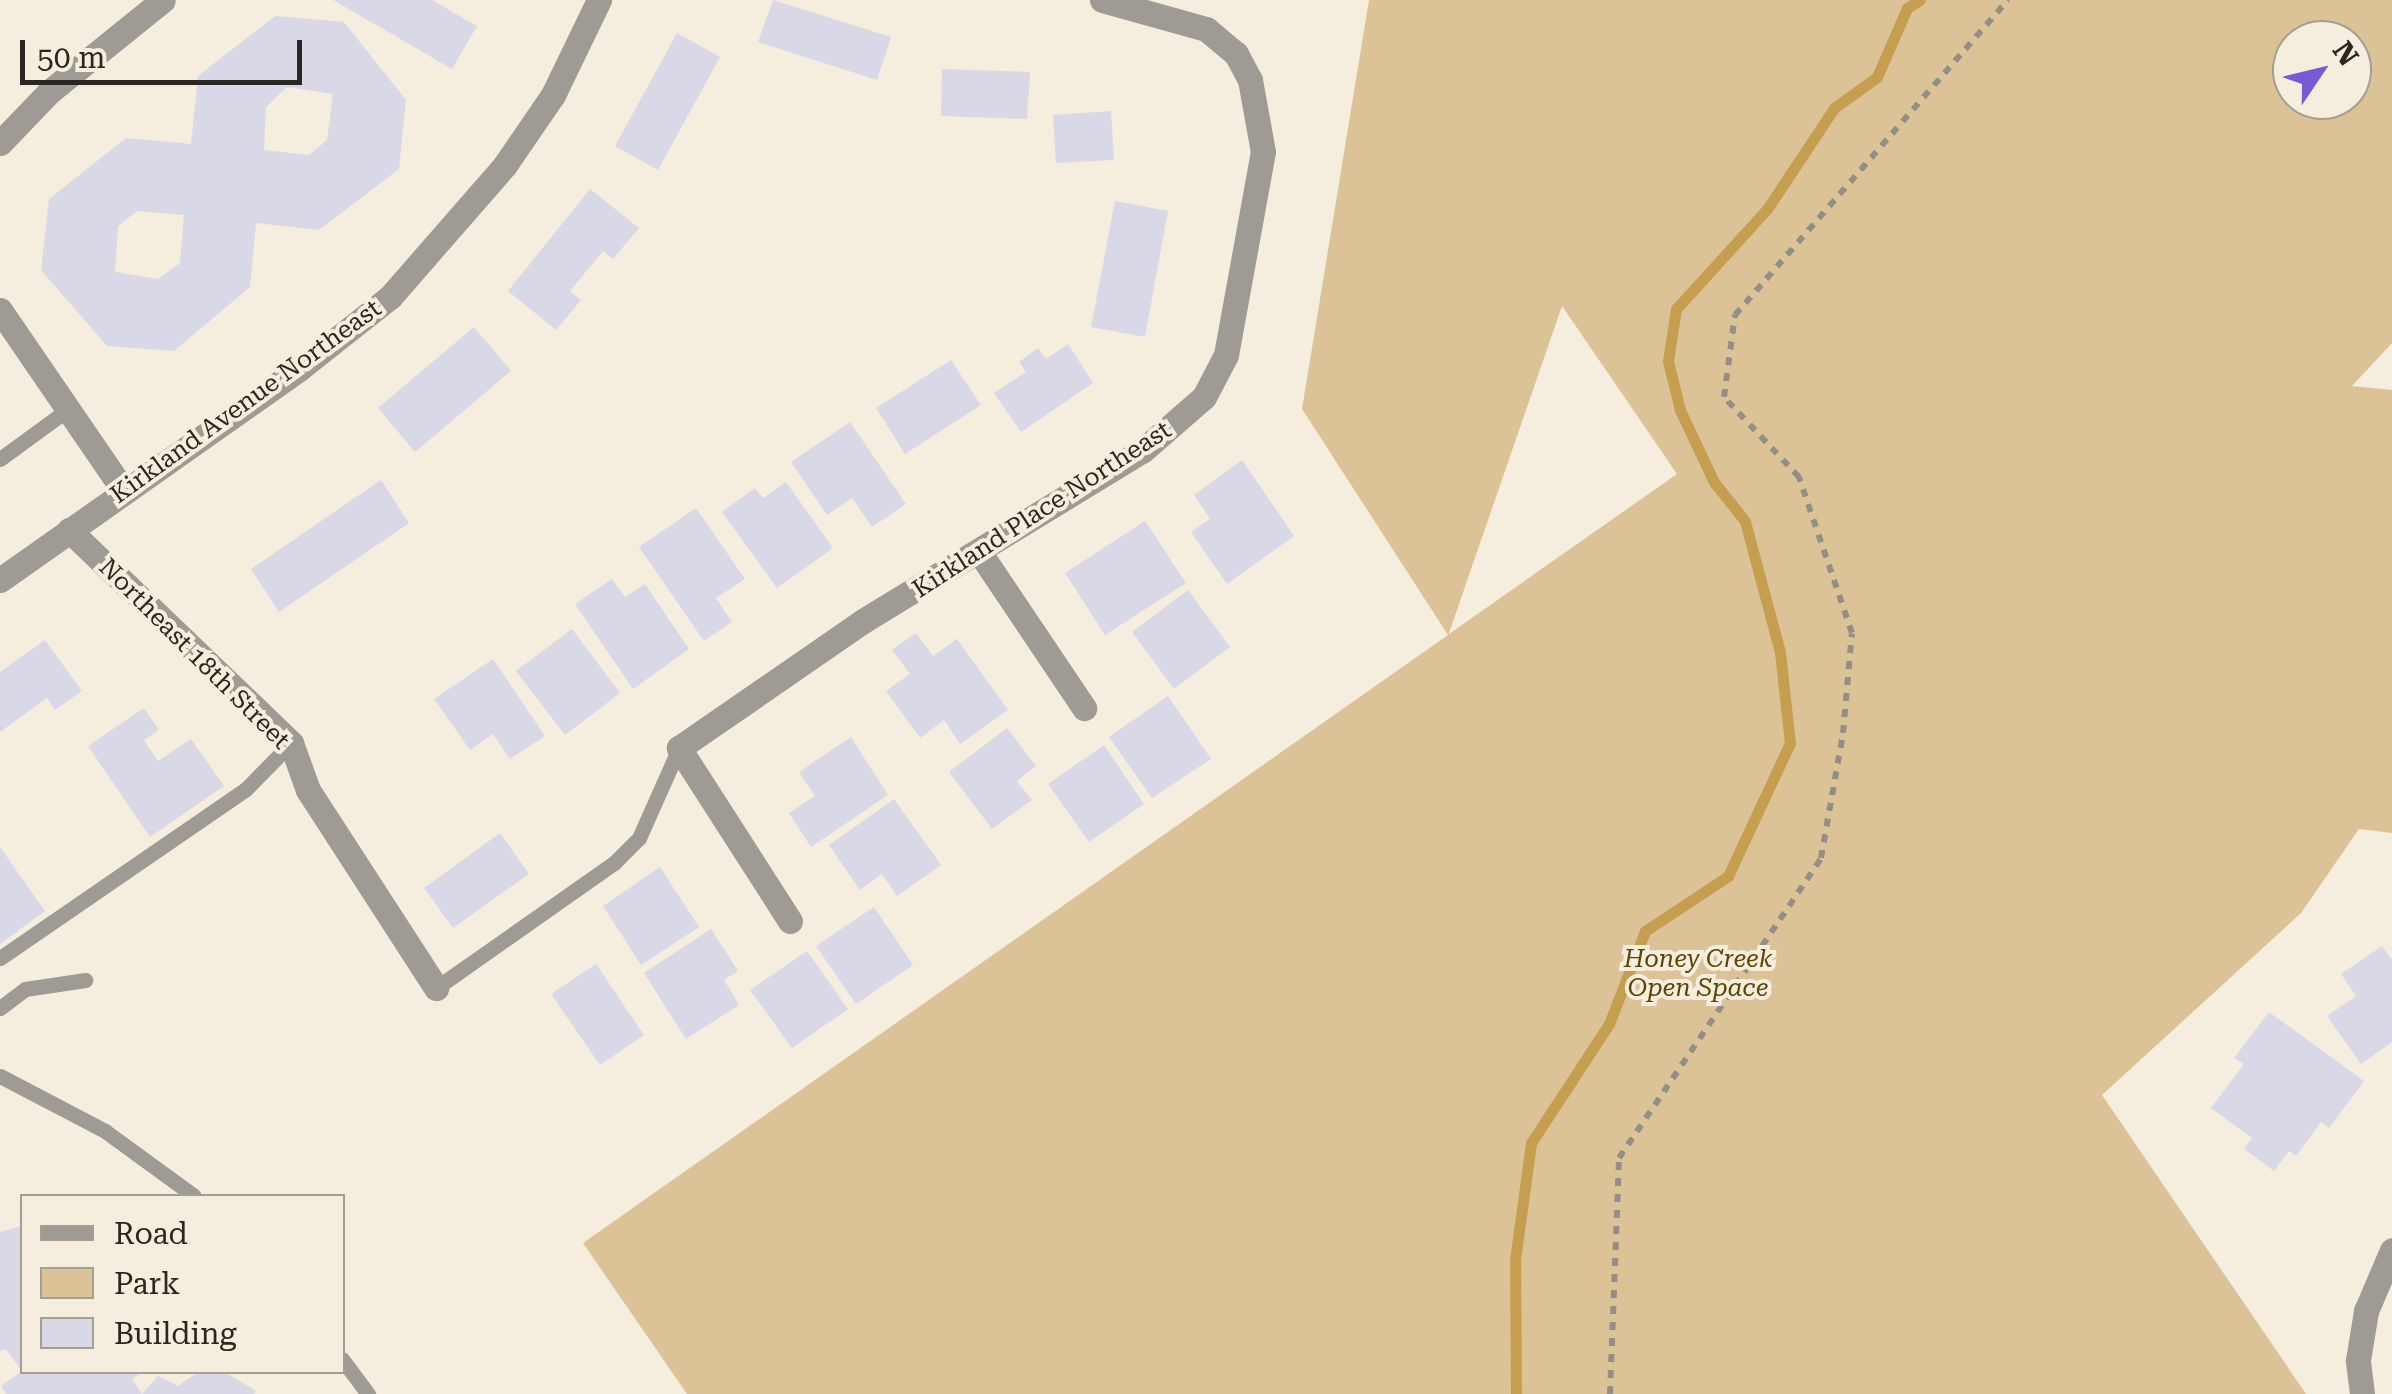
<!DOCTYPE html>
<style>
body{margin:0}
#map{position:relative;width:2392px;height:1394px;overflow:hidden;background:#f5edde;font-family:"Roboto Serif",serif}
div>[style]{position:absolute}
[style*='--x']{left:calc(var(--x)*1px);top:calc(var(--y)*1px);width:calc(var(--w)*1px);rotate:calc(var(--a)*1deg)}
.green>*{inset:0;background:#dcc397}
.stream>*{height:11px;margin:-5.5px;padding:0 5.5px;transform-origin:5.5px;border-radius:5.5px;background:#c59e50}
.building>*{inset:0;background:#d9d8e7}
.path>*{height:6px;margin-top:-3px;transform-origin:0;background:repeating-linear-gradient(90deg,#948e84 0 8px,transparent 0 16px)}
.lane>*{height:15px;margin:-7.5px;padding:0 7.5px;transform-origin:7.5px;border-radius:7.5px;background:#9e9a94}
.street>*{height:25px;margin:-12.5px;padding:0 12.5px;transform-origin:12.5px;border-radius:12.5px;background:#9e9a94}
span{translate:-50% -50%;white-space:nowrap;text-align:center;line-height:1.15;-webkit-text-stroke:8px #f5edde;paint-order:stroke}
.street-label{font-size:25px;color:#2a2722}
.park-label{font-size:25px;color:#5e4402;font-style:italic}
.legend{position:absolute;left:20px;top:1194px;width:325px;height:180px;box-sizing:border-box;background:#f5edde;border:2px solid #a49e93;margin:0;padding:12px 18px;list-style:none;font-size:30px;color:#2a2722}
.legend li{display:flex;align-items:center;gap:20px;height:50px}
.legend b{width:50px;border:2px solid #a49e93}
.north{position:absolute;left:2272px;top:20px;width:100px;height:100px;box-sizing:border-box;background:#f5edde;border:2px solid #a49e93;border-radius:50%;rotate:55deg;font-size:28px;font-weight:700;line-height:40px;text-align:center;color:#2a2722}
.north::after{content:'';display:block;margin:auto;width:35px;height:45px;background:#755cd6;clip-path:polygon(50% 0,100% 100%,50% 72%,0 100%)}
.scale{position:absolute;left:20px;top:40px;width:282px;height:45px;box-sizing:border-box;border:5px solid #2a2722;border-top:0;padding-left:12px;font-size:30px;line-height:35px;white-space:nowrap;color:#2a2722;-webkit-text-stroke:8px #f5edde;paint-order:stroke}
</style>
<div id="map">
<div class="green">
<div style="clip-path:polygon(evenodd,1369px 0,2392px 0,2392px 343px,2352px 386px,2392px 390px,2392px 833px,2359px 829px,2301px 913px,2102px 1095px,2306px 1394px,687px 1394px,583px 1243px,1448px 635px,1302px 409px,1369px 0,2292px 40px,2352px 40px,2352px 100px,2292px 100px,2292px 40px,1369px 0,1562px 306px,1677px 474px,1449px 634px,1449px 633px,1562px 306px)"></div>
</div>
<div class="stream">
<div style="--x:1516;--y:1394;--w:134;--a:-90.4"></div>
<div style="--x:1515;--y:1260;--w:118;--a:-82.2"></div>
<div style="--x:1531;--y:1143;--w:142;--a:-56.8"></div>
<div style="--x:1609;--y:1024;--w:100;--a:-68.8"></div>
<div style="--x:1645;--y:931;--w:100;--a:-33.5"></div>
<div style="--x:1728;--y:876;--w:147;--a:-65"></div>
<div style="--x:1790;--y:743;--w:92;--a:-96.3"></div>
<div style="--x:1780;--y:652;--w:136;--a:-105"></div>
<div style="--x:1745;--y:521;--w:50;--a:-128.5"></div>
<div style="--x:1714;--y:482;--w:80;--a:-115.3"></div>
<div style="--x:1680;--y:410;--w:50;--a:-103.8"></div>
<div style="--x:1668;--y:361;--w:53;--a:-81.3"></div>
<div style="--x:1676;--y:309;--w:135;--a:-47.7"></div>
<div style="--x:1767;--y:209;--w:121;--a:-56.4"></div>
<div style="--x:1834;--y:108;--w:53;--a:-35.8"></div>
<div style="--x:1877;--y:77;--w:75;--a:-66.5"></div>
<div style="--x:1907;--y:8;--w:15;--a:-32"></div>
</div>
<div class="building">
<div style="clip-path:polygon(333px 0,432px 0,477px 26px,452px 69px)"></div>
<div style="clip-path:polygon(773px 0,891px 37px,877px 80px,758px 42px)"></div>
<div style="clip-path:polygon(evenodd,275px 16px,344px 22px,406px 100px,399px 169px,319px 230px,256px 223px,250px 287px,174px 351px,107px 346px,41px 270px,49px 199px,126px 138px,191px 144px,198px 76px,275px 16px,287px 87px,333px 94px,327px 140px,309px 155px,264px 150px,266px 107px,287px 87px,275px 16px,137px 211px,184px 215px,180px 263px,158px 279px,115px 272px,118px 226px,137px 211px)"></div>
<div style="clip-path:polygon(677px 33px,720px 57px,658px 170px,615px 146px)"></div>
<div style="clip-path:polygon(942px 69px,1030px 72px,1027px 119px,941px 116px)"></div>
<div style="clip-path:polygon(1111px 111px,1114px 160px,1056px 163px,1053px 115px)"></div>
<div style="clip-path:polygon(590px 189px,639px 228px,613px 259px,603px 251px,570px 291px,581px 300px,556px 330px,508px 291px)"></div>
<div style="clip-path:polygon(1115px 201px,1168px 211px,1145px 337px,1091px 327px)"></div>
<div style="clip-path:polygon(474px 327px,511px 371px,415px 452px,378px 408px)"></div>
<div style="clip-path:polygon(1068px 344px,1093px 383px,1021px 432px,994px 393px,1026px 372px,1019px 362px,1038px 348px,1046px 359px)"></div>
<div style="clip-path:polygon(951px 360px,981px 405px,905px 454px,876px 408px)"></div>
<div style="clip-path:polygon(850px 422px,906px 504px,872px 527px,852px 498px,827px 515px,791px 462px)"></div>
<div style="clip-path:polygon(1242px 460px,1294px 536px,1227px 584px,1191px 532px,1210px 519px,1194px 495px)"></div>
<div style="clip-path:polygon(381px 480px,409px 523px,279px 612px,251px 569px)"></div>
<div style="clip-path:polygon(786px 482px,833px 548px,777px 588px,722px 512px,755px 488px,763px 498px)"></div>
<div style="clip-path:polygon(696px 508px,745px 579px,716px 598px,732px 622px,704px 641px,639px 547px)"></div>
<div style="clip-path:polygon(1145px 521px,1186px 583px,1105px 635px,1065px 573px)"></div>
<div style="clip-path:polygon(612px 579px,625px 597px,645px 584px,689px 649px,633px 689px,575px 604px)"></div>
<div style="clip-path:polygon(1188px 590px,1230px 647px,1174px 689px,1132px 632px)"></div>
<div style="clip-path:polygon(572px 629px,620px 693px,565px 735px,516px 671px)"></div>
<div style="clip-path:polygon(916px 633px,933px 656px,957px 639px,1008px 710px,960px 744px,944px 720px,920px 738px,886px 691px,910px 674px,892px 650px)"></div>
<div style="clip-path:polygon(45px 640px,82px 691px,55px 710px,47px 698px,0 732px,0 672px)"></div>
<div style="clip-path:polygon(493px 659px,545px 736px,510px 759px,493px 734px,470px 750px,434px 699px)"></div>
<div style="clip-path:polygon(1168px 696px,1211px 759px,1152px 798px,1109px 737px)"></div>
<div style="clip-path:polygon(144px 708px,159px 730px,144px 740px,158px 761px,191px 739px,224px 786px,150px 837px,88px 746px)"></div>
<div style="clip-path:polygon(1007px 728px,1036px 766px,1017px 781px,1032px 800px,992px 829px,949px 772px)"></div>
<div style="clip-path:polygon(851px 737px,888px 795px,811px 847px,789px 813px,815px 796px,799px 772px)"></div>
<div style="clip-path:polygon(1104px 745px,1144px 804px,1089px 842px,1048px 784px)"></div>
<div style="clip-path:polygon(894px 799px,941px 865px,897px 896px,882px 874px,860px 890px,829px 845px)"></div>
<div style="clip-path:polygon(500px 833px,529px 874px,453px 928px,424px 888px)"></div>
<div style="clip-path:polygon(0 847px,45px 911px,0 944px)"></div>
<div style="clip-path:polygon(660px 867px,699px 927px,641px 965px,603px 906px)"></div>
<div style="clip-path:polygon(874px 907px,913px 965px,856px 1004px,816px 946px)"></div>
<div style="clip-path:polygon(711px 929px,738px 971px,724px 980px,739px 1005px,686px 1039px,644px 973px)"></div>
<div style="clip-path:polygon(2382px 946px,2392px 960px,2392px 1042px,2361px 1064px,2327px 1016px,2356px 996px,2341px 974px)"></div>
<div style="clip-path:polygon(807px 951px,848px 1009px,792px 1048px,750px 990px)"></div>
<div style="clip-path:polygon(596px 964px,644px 1035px,600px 1065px,551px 994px)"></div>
<div style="clip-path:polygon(2269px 1012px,2364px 1081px,2329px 1128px,2321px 1122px,2296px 1156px,2289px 1151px,2274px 1171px,2244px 1149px,2252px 1138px,2211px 1108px,2244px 1064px,2234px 1058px)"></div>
<div style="clip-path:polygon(22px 1226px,22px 1371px,6px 1349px,0 1351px,0 1232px)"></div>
<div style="clip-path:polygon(21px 1372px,142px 1372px,132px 1379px,142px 1394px,158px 1376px,178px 1386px,198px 1372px,225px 1372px,256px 1391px,254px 1394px,6px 1394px,1px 1386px)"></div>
</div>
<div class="path">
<div style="--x:1610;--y:1394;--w:236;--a:-87.8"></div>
<div style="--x:1619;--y:1158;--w:362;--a:-56"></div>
<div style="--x:1821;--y:858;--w:127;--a:-80"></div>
<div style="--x:1843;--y:733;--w:100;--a:-84.9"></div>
<div style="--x:1852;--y:633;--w:165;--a:-108.8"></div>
<div style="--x:1799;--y:477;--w:110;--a:-133.2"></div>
<div style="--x:1724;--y:397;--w:83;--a:-82.4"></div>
<div style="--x:1735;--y:315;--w:417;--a:-49.1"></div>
</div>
<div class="lane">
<div style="--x:0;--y:459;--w:83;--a:-36.2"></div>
<div style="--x:0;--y:958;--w:298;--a:-34.5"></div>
<div style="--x:246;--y:789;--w:64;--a:-45.6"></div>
<div style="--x:436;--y:988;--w:218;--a:-35.1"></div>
<div style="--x:614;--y:863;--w:35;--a:-45"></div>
<div style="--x:639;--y:838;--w:98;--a:-66"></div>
<div style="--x:0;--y:1008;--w:31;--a:-37"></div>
<div style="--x:25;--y:989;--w:61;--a:-8.5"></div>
<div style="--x:0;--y:1076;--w:119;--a:27.6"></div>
<div style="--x:105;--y:1131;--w:110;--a:36.1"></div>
<div style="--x:342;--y:1359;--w:44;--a:53.4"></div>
</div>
<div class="street">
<div style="--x:0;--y:143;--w:71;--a:-46.1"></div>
<div style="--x:49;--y:92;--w:146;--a:-38.9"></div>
<div style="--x:0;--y:310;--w:219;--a:55.6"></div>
<div style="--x:69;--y:530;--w:308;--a:43.8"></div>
<div style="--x:291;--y:743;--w:50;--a:70.1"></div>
<div style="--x:308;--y:790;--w:236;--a:57.1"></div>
<div style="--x:980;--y:553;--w:187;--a:56.1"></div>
<div style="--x:0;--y:580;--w:366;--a:-35.2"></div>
<div style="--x:299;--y:369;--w:116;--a:-38.4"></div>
<div style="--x:390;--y:297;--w:175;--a:-48.9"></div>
<div style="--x:505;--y:165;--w:85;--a:-55.6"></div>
<div style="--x:553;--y:95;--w:106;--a:-64.2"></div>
<div style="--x:790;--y:921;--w:206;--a:-122.7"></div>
<div style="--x:679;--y:748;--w:224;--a:-34.6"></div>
<div style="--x:863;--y:621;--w:327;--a:-31.4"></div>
<div style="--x:1142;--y:451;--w:82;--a:-41.1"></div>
<div style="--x:1204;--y:397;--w:47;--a:-62.4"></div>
<div style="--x:1226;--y:355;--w:206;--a:-79.7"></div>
<div style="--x:1263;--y:152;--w:73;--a:-100.2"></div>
<div style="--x:1250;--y:80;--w:30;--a:-118"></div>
<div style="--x:1236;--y:54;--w:39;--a:-140"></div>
<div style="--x:1206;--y:29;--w:108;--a:-164.4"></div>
<div style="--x:2362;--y:1394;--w:34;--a:-97"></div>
<div style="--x:2358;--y:1360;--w:50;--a:-80.7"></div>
<div style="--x:2366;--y:1311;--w:66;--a:-66.9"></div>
</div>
<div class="street-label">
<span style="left:246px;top:402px;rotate:-36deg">Kirkland Avenue Northeast</span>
<span style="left:1042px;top:510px;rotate:-33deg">Kirkland Place Northeast</span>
<span style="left:194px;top:654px;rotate:45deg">Northeast 18th Street</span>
</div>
<div class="park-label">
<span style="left:1698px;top:974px">Honey Creek<br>Open Space</span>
</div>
<ul class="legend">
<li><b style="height:12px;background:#9e9a94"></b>Road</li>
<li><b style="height:28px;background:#dcc397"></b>Park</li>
<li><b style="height:28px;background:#d9d8e7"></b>Building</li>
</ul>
<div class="north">N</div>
<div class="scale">50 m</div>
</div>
